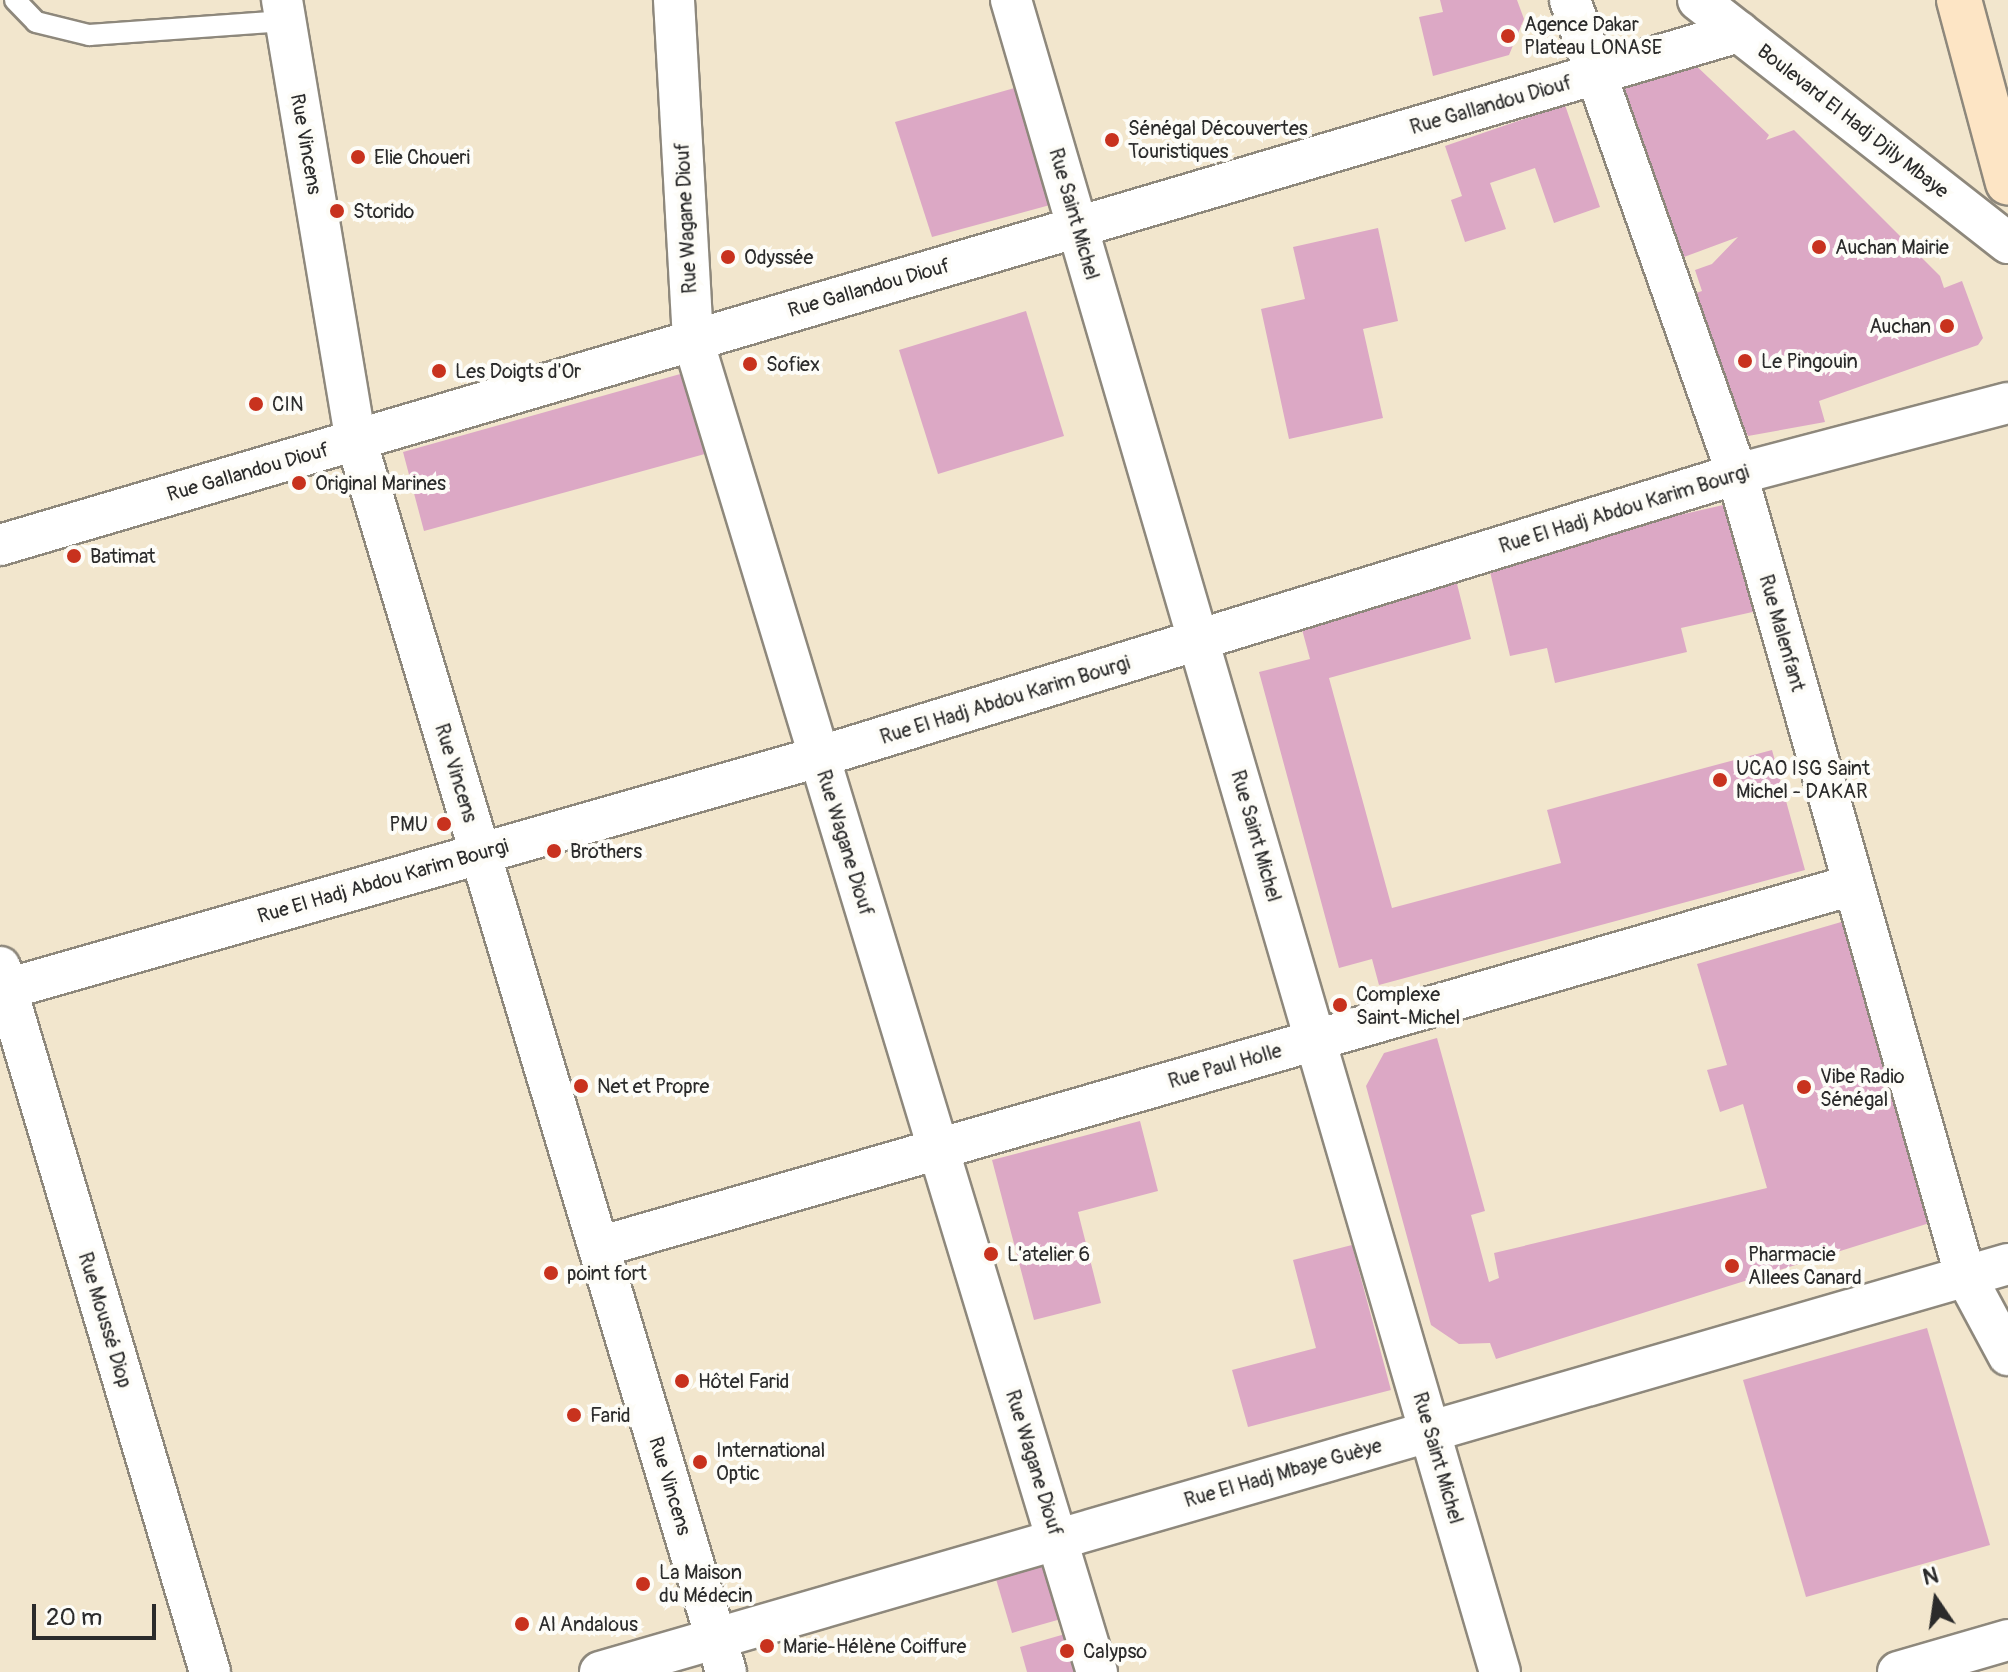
<!DOCTYPE html>
<meta charset="utf-8">
<style>
body{margin:0}
#map{position:relative;width:2008px;height:1672px;overflow:hidden;background:#f2e6cd;font-family:Pangolin,sans-serif}
div>[style]{position:absolute}
[style*='--x']{left:calc(var(--x)*1px);top:calc(var(--y)*1px);width:calc(var(--w)*1px);rotate:calc(var(--a)*1deg)}
.building>*{inset:0;background:#dca8c5}
.roads{filter:drop-shadow(2px 0 #8e887c) drop-shadow(-2px 0 #8e887c) drop-shadow(0 2px #8e887c) drop-shadow(0 -2px #8e887c)}
.lane>*{height:20px;margin:-10px;padding:0 10px;transform-origin:10px;border-radius:10px;background:#fff}
.street>*{height:40px;margin:-20px;padding:0 20px;transform-origin:20px;border-radius:20px;background:#fff}
.secondary>*{height:44px;margin:-22px;padding:0 22px;transform-origin:22px;border-radius:22px;background:#fde5c5}
.dots>*{width:22px;height:22px;translate:-50% -50%;box-sizing:border-box;border:4px solid #fdfcf7;border-radius:50%}
span{translate:-50% -50%;white-space:nowrap;text-align:center;line-height:1.15;-webkit-text-stroke:8px #fdfcf7;paint-order:stroke}
.poi-label{font-size:20px;color:#2b2b2b}
.left{translate:0 -50%;text-align:left}
.right{translate:-100% -50%;text-align:right}
.street-label{font-size:20px;color:#2b2b2b}
.north{position:absolute;left:1896px;top:1560px;width:80px;height:80px;-webkit-text-stroke:6px #fdfcf7;paint-order:stroke;rotate:347deg;font-size:22px;font-weight:700;line-height:32px;text-align:center;color:#2b2b2b}
.north::after{content:'';display:block;margin:auto;width:28px;height:36px;background:#2b2b2b;clip-path:polygon(50% 0,100% 100%,50% 72%,0 100%)}
.scale{position:absolute;left:32px;top:1604px;width:124px;height:36px;box-sizing:border-box;border:4px solid #2b2b2b;border-top:0;padding-left:10px;font-size:24px;line-height:28px;white-space:nowrap;color:#2b2b2b;-webkit-text-stroke:6px #fdfcf7;paint-order:stroke}
</style>
<div id="map">
<div class="building">
<div style="clip-path:polygon(1440px 0,1517px 0,1524px 19px,1509px 55px,1433px 76px,1419px 17px,1443px 12px)"></div>
<div style="clip-path:polygon(1688px 58px,1769px 135px,1766px 140px,1794px 130px,1940px 276px,1944px 288px,1962px 281px,1983px 338px,1978px 345px,1819px 401px,1825px 422px,1748px 436px,1687px 296px,1702px 291px,1695px 270px,1712px 264px,1738px 237px,1684px 257px,1621px 82px)"></div>
<div style="clip-path:polygon(1018px 87px,1050px 205px,932px 237px,895px 122px)"></div>
<div style="clip-path:polygon(1565px 105px,1600px 207px,1554px 223px,1535px 168px,1490px 183px,1506px 229px,1465px 242px,1451px 200px,1462px 196px,1445px 146px)"></div>
<div style="clip-path:polygon(1378px 228px,1398px 321px,1363px 329px,1383px 418px,1289px 439px,1261px 309px,1305px 299px,1293px 247px)"></div>
<div style="clip-path:polygon(1026px 311px,1064px 436px,938px 474px,899px 350px)"></div>
<div style="clip-path:polygon(698px 369px,723px 449px,424px 531px,403px 452px)"></div>
<div style="clip-path:polygon(1732px 503px,1757px 611px,1681px 628px,1687px 652px,1555px 683px,1547px 648px,1510px 656px,1487px 559px)"></div>
<div style="clip-path:polygon(1456px 580px,1471px 639px,1329px 678px,1392px 908px,1561px 863px,1547px 810px,1772px 750px,1805px 870px,1379px 985px,1372px 959px,1339px 968px,1259px 672px,1310px 659px,1300px 622px)"></div>
<div style="clip-path:polygon(1848px 920px,1936px 1221px,1496px 1359px,1490px 1343px,1459px 1344px,1431px 1325px,1366px 1086px,1384px 1053px,1437px 1038px,1485px 1211px,1471px 1215px,1489px 1282px,1499px 1278px,1494px 1253px,1767px 1188px,1743px 1104px,1720px 1112px,1707px 1070px,1727px 1065px,1697px 964px)"></div>
<div style="clip-path:polygon(1140px 1121px,1158px 1191px,1078px 1212px,1101px 1303px,1034px 1320px,992px 1160px)"></div>
<div style="clip-path:polygon(1352px 1245px,1391px 1390px,1248px 1427px,1232px 1370px,1316px 1348px,1293px 1260px)"></div>
<div style="clip-path:polygon(1927px 1328px,1990px 1545px,1806px 1597px,1743px 1380px)"></div>
<div style="clip-path:polygon(1042px 1555px,1061px 1619px,1012px 1633px,993px 1569px)"></div>
<div style="clip-path:polygon(1072px 1632px,1084px 1672px,1027px 1672px,1020px 1647px)"></div>
</div>
<div class="roads">
<div class="lane">
<div style="--x:15;--y:0;--w:30;--a:46"></div>
<div style="--x:36;--y:22;--w:55;--a:13.8"></div>
<div style="--x:89;--y:35;--w:196;--a:-4.1"></div>
</div>
<div class="street">
<div style="--x:282;--y:0;--w:446;--a:80.5"></div>
<div style="--x:356;--y:440;--w:1286;--a:73.28"></div>
<div style="--x:674;--y:0;--w:341;--a:86.8"></div>
<div style="--x:693;--y:340;--w:1392;--a:73.13"></div>
<div style="--x:1011;--y:0;--w:1742;--a:73.7"></div>
<div style="--x:1570;--y:0;--w:503;--a:70.59"></div>
<div style="--x:1737;--y:474;--w:833;--a:74.11"></div>
<div style="--x:1965;--y:1275;--w:91;--a:61.7"></div>
<div style="--x:1698;--y:0;--w:394;--a:38.1"></div>
<div style="--x:0;--y:545;--w:1813;--a:-16.44"></div>
<div style="--x:0;--y:967;--w:736;--a:73.41"></div>
<div style="--x:0;--y:991;--w:851;--a:-15.96"></div>
<div style="--x:818;--y:757;--w:962;--a:-17.12"></div>
<div style="--x:1737;--y:474;--w:280;--a:-14.7"></div>
<div style="--x:599;--y:1247;--w:1304;--a:-16.11"></div>
<div style="--x:600;--y:1672;--w:1466;--a:-16.16"></div>
<div style="--x:1898;--y:1672;--w:115;--a:-16.2"></div>
</div>
<div class="secondary">
<div style="--x:1959;--y:0;--w:189;--a:75"></div>
</div>
</div>
<div class="dots">
<div style="left:1508px;top:36px;background:#c8321e"></div>
<div style="left:1112px;top:140px;background:#c8321e"></div>
<div style="left:358px;top:157px;background:#c8321e"></div>
<div style="left:337px;top:211px;background:#c8321e"></div>
<div style="left:1819px;top:247px;background:#c8321e"></div>
<div style="left:728px;top:257px;background:#c8321e"></div>
<div style="left:1947px;top:326px;background:#c8321e"></div>
<div style="left:1745px;top:361px;background:#c8321e"></div>
<div style="left:750px;top:364px;background:#c8321e"></div>
<div style="left:439px;top:371px;background:#c8321e"></div>
<div style="left:256px;top:404px;background:#c8321e"></div>
<div style="left:299px;top:483px;background:#c8321e"></div>
<div style="left:74px;top:556px;background:#c8321e"></div>
<div style="left:1720px;top:780px;background:#c8321e"></div>
<div style="left:444px;top:824px;background:#c8321e"></div>
<div style="left:554px;top:851px;background:#c8321e"></div>
<div style="left:1340px;top:1005px;background:#c8321e"></div>
<div style="left:581px;top:1086px;background:#c8321e"></div>
<div style="left:1804px;top:1087px;background:#c8321e"></div>
<div style="left:991px;top:1254px;background:#c8321e"></div>
<div style="left:1732px;top:1266px;background:#c8321e"></div>
<div style="left:551px;top:1273px;background:#c8321e"></div>
<div style="left:682px;top:1381px;background:#c8321e"></div>
<div style="left:574px;top:1415px;background:#c8321e"></div>
<div style="left:700px;top:1462px;background:#c8321e"></div>
<div style="left:643px;top:1584px;background:#c8321e"></div>
<div style="left:522px;top:1624px;background:#c8321e"></div>
<div style="left:767px;top:1646px;background:#c8321e"></div>
<div style="left:1067px;top:1651px;background:#c8321e"></div>
</div>
<div class="poi-label">
<span class="left" style="left:1524px;top:36px">Agence Dakar<br>Plateau LONASE</span>
<span class="left" style="left:1128px;top:140px">Sénégal Découvertes<br>Touristiques</span>
<span class="left" style="left:374px;top:157px">Elie Choueri</span>
<span class="left" style="left:353px;top:211px">Storido</span>
<span class="left" style="left:1835px;top:247px">Auchan Mairie</span>
<span class="left" style="left:744px;top:257px">Odyssée</span>
<span class="right" style="left:1931px;top:326px">Auchan</span>
<span class="left" style="left:1761px;top:361px">Le Pingouin</span>
<span class="left" style="left:766px;top:364px">Sofiex</span>
<span class="left" style="left:455px;top:371px">Les Doigts d'Or</span>
<span class="left" style="left:272px;top:404px">CIN</span>
<span class="left" style="left:315px;top:483px">Original Marines</span>
<span class="left" style="left:90px;top:556px">Batimat</span>
<span class="left" style="left:1736px;top:780px">UCAO ISG Saint<br>Michel - DAKAR</span>
<span class="right" style="left:428px;top:824px">PMU</span>
<span class="left" style="left:570px;top:851px">Brothers</span>
<span class="left" style="left:1356px;top:1006px">Complexe<br>Saint-Michel</span>
<span class="left" style="left:1820px;top:1088px">Vibe Radio<br>Sénégal</span>
<span class="left" style="left:597px;top:1086px">Net et Propre</span>
<span class="left" style="left:1007px;top:1254px">L'atelier 6</span>
<span class="left" style="left:1748px;top:1266px">Pharmacie<br>Allees Canard</span>
<span class="left" style="left:567px;top:1273px">point fort</span>
<span class="left" style="left:698px;top:1381px">Hôtel Farid</span>
<span class="left" style="left:590px;top:1415px">Farid</span>
<span class="left" style="left:716px;top:1462px">International<br>Optic</span>
<span class="left" style="left:659px;top:1584px">La Maison<br>du Médecin</span>
<span class="left" style="left:538px;top:1624px">Al Andalous</span>
<span class="left" style="left:783px;top:1646px">Marie-Hélène Coiffure</span>
<span class="left" style="left:1083px;top:1651px">Calypso</span>
</div>
<div class="street-label">
<span style="left:1491px;top:105px;rotate:-16deg">Rue Gallandou Diouf</span>
<span style="left:1853px;top:121px;rotate:38deg">Boulevard El Hadj Djily Mbaye</span>
<span style="left:306px;top:144px;rotate:80deg">Rue Vincens</span>
<span style="left:1074px;top:214px;rotate:74deg">Rue Saint Michel</span>
<span style="left:686px;top:218px;rotate:-93deg">Rue Wagane Diouf</span>
<span style="left:869px;top:288px;rotate:-16deg">Rue Gallandou Diouf</span>
<span style="left:248px;top:472px;rotate:-16deg">Rue Gallandou Diouf</span>
<span style="left:1624px;top:509px;rotate:-17deg">Rue El Hadj Abdou Karim Bourgi</span>
<span style="left:1782px;top:633px;rotate:74deg">Rue Malenfant</span>
<span style="left:1005px;top:700px;rotate:-17deg">Rue El Hadj Abdou Karim Bourgi</span>
<span style="left:456px;top:773px;rotate:73deg">Rue Vincens</span>
<span style="left:1256px;top:836px;rotate:74deg">Rue Saint Michel</span>
<span style="left:845px;top:843px;rotate:73deg">Rue Wagane Diouf</span>
<span style="left:383px;top:881px;rotate:-16deg">Rue El Hadj Abdou Karim Bourgi</span>
<span style="left:1225px;top:1066px;rotate:-16deg">Rue Paul Holle</span>
<span style="left:105px;top:1320px;rotate:73deg">Rue Moussé Diop</span>
<span style="left:1438px;top:1458px;rotate:74deg">Rue Saint Michel</span>
<span style="left:1034px;top:1463px;rotate:73deg">Rue Wagane Diouf</span>
<span style="left:1283px;top:1473px;rotate:-16deg">Rue El Hadj Mbaye Guèye</span>
<span style="left:670px;top:1486px;rotate:73deg">Rue Vincens</span>
</div>
<div class="north">N</div>
<div class="scale">20 m</div>
</div>
